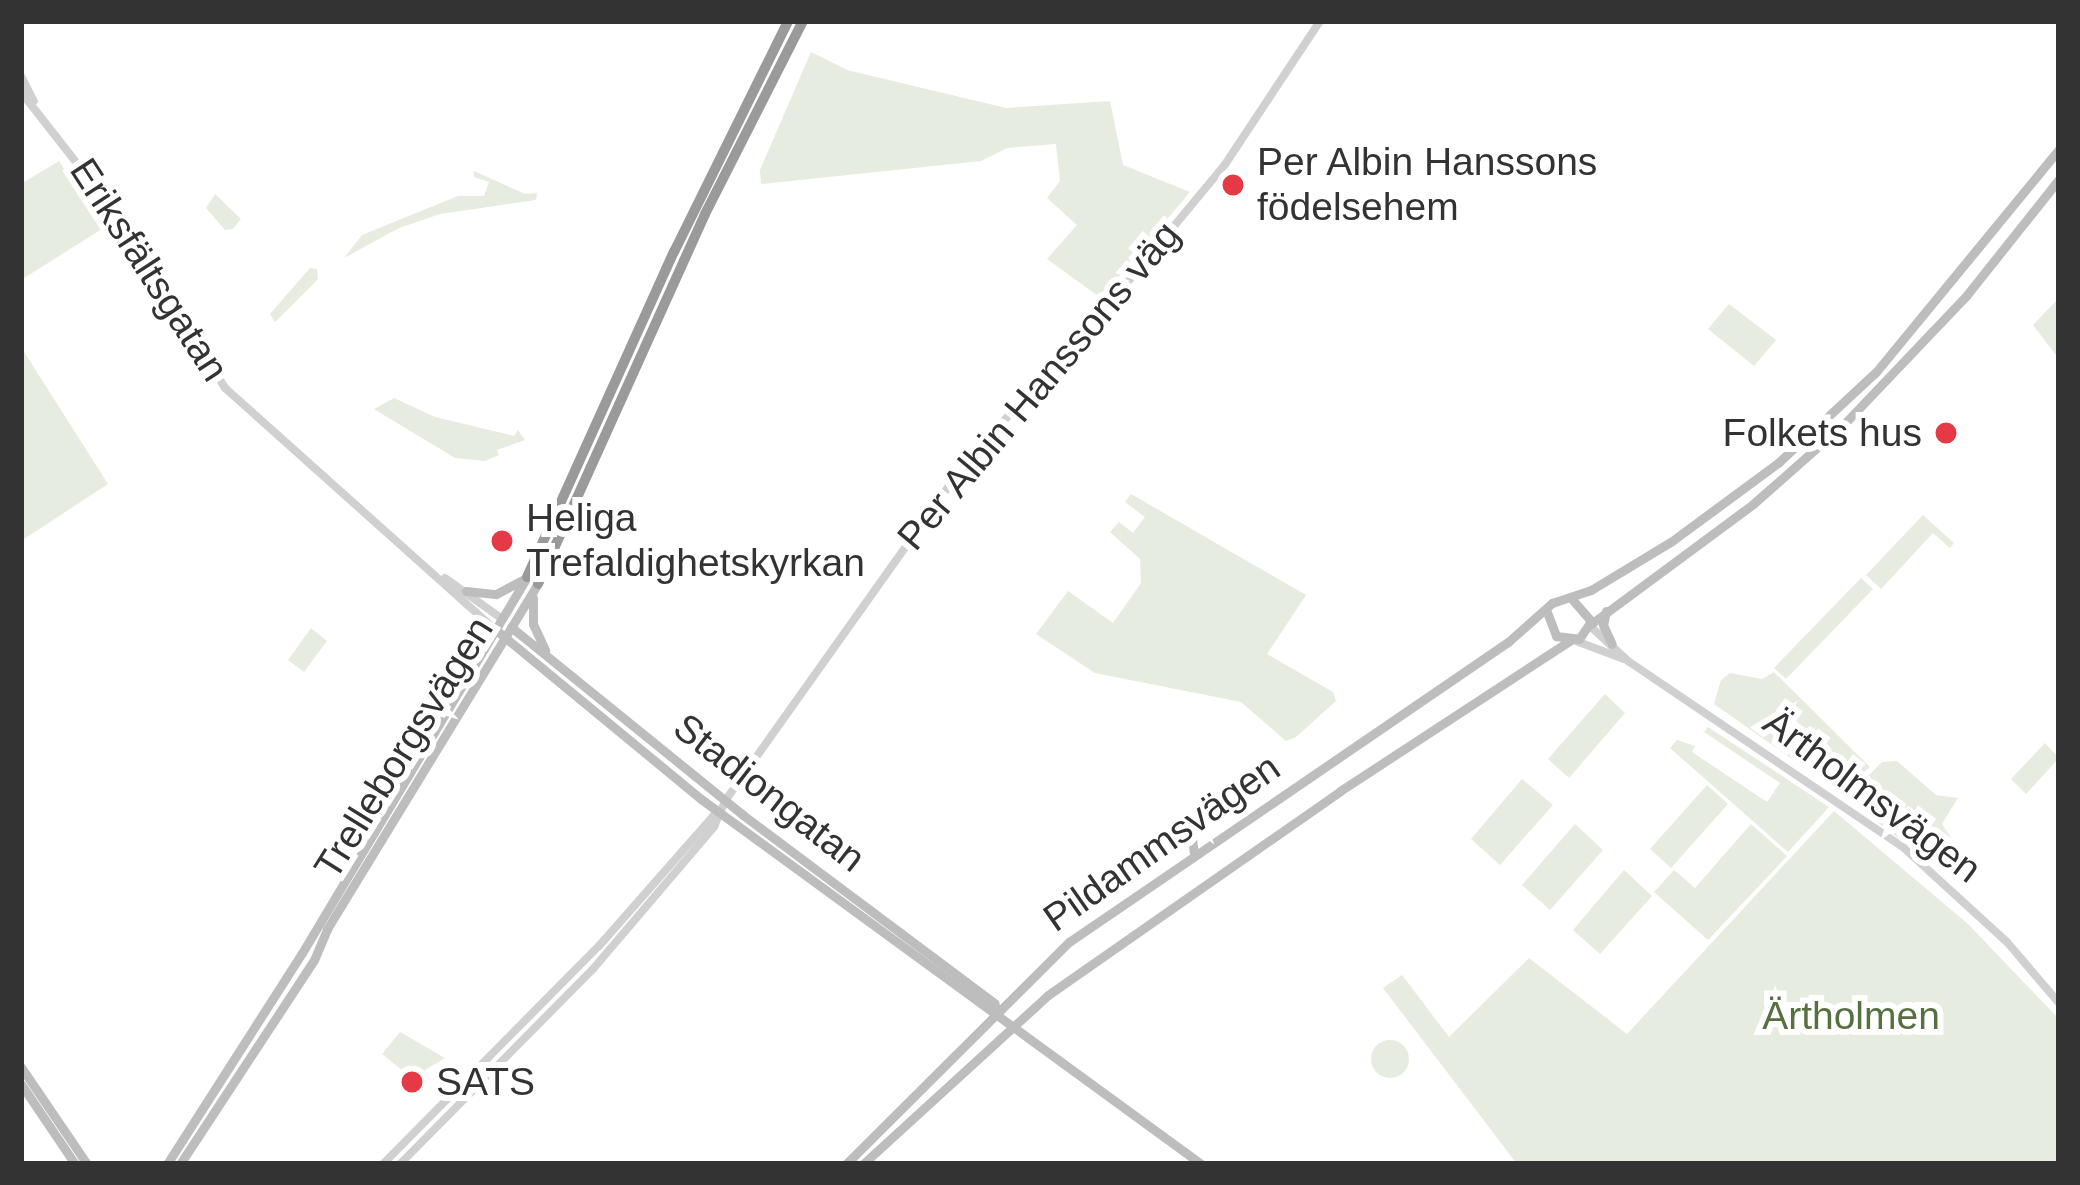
<!DOCTYPE html>
<meta charset="utf-8">
<style>
body{margin:0}
#map{position:relative;width:2080px;height:1185px;overflow:hidden;background:#fff;font-family:Arial,sans-serif}
div>[style]{position:absolute}
[style*='--x']{left:calc(var(--x)*1px);top:calc(var(--y)*1px);width:calc(var(--w)*1px);rotate:calc(var(--a)*1deg)}
.green>*{inset:0;background:#e6ecdf}
.round{border-radius:50%}
.tertiary>*{height:8px;margin:-4px;padding:0 4px;transform-origin:4px;border-radius:4px;background:#d0d0d0}
.secondary>*{height:9px;margin:-4.5px;padding:0 4.5px;transform-origin:4.5px;border-radius:4.5px;background:#bdbdbd}
.motorway>*{height:10px;margin:-5px;padding:0 5px;transform-origin:5px;border-radius:5px;background:#9a9a9a}
.dots>*{width:33px;height:33px;translate:-50% -50%;box-sizing:border-box;border:6px solid #fff;border-radius:50%}
span{translate:-50% -50%;white-space:nowrap;text-align:center;line-height:1.15;-webkit-text-stroke:12px #fff;paint-order:stroke}
.poi-label{font-size:39px;color:#333}
.left{translate:0 -50%;text-align:left}
.right{translate:-100% -50%;text-align:right}
.street-label{font-size:39px;color:#333}
.park-label{font-size:39px;color:#56703f}
.frame{position:absolute;inset:0;border:24px solid #333;pointer-events:none}
</style>
<div id="map">
<div class="green">
<div style="clip-path:polygon(811px 52px,847px 70px,1006px 108px,1110px 101px,1123px 165px,1190px 192px,1101px 298px,1047px 259px,1077px 225px,1047px 198px,1060px 181px,1056px 144px,1007px 148px,981px 161px,761px 184px,760px 170px)"></div>
<div style="clip-path:polygon(59px 161px,102px 229px,21px 280px,21px 184px)"></div>
<div style="clip-path:polygon(474px 171px,525px 194px,537px 193px,536px 200px,440px 214px,399px 228px,344px 258px,362px 235px,458px 196px,484px 196px,489px 182px,474px 177px)"></div>
<div style="clip-path:polygon(215px 194px,241px 219px,233px 229px,225px 230px,206px 208px)"></div>
<div style="clip-path:polygon(310px 268px,317px 269px,318px 279px,275px 322px,270px 314px)"></div>
<div style="clip-path:polygon(2059px 298px,2059px 352px,2056px 355px,2033px 325px)"></div>
<div style="clip-path:polygon(1729px 304px,1776px 340px,1754px 366px,1708px 329px)"></div>
<div style="clip-path:polygon(21px 347px,108px 484px,21px 541px)"></div>
<div style="clip-path:polygon(394px 398px,435px 417px,514px 436px,518px 430px,525px 440px,497px 450px,499px 455px,485px 461px,455px 458px,374px 409px)"></div>
<div style="clip-path:polygon(1131px 494px,1306px 595px,1267px 654px,1333px 692px,1336px 701px,1296px 737px,1286px 741px,1241px 702px,1095px 673px,1036px 634px,1068px 591px,1113px 623px,1141px 583px,1140px 559px,1110px 532px,1119px 522px,1133px 533px,1145px 517px,1125px 502px)"></div>
<div style="clip-path:polygon(1923px 515px,1954px 543px,1950px 548px,1933px 533px,1881px 589px,1866px 575px)"></div>
<div style="clip-path:polygon(1861px 578px,1873px 589px,1786px 679px,1774px 668px)"></div>
<div style="clip-path:polygon(311px 628px,327px 641px,304px 672px,288px 660px)"></div>
<div style="clip-path:polygon(1774px 672px,1870px 767px,1840px 793px,1714px 704px,1721px 680px,1730px 673px,1762px 679px)"></div>
<div style="clip-path:polygon(1605px 694px,1625px 713px,1569px 778px,1548px 759px)"></div>
<div style="clip-path:polygon(1708px 727px,1829px 807px,1788px 852px,1670px 748px,1677px 740px,1695px 746px,1692px 752px,1767px 802px,1780px 783px,1704px 732px)"></div>
<div style="clip-path:polygon(2045px 743px,2059px 758px,2026px 794px,2011px 779px)"></div>
<div style="clip-path:polygon(1897px 761px,1936px 795px,1958px 798px,1942px 824px,1957px 847px,1941px 863px,1928px 861px,1846px 798px,1882px 762px)"></div>
<div style="clip-path:polygon(1522px 779px,1553px 805px,1500px 865px,1471px 839px)"></div>
<div style="clip-path:polygon(1707px 785px,1728px 804px,1671px 868px,1650px 849px)"></div>
<div style="clip-path:polygon(1834px 811px,1968px 924px,2059px 1019px,2059px 1164px,1517px 1164px,1383px 988px,1402px 975px,1449px 1037px,1529px 958px,1627px 1034px)"></div>
<div style="clip-path:polygon(1575px 824px,1603px 850px,1550px 910px,1522px 885px)"></div>
<div style="clip-path:polygon(1751px 824px,1787px 856px,1708px 940px,1654px 892px,1674px 870px,1695px 888px)"></div>
<div style="clip-path:polygon(1624px 870px,1652px 896px,1600px 954px,1573px 930px)"></div>
<div style="clip-path:polygon(400px 1032px,445px 1058px,425px 1070px,423px 1087px,382px 1054px)"></div>
<div class="round" style="left:1371px;top:1040px;width:38px;height:38px"></div>
</div>
<div class="tertiary">
<div style="--x:21;--y:76;--w:28;--a:63"></div>
<div style="--x:21;--y:92;--w:130;--a:51.9"></div>
<div style="--x:101;--y:194;--w:230;--a:57.4"></div>
<div style="--x:225;--y:388;--w:363;--a:41.8"></div>
<div style="--x:445;--y:578;--w:70;--a:35.7"></div>
<div style="--x:1590;--y:626;--w:52;--a:42.6"></div>
<div style="--x:1628;--y:661;--w:333;--a:34.1"></div>
<div style="--x:1904;--y:848;--w:139;--a:42.4"></div>
<div style="--x:2007;--y:942;--w:80;--a:49.6"></div>
<div style="--x:1576;--y:641;--w:51;--a:20.6"></div>
<div style="--x:383;--y:1164;--w:307;--a:-45.3"></div>
<div style="--x:599;--y:946;--w:177;--a:-48.7"></div>
<div style="--x:400;--y:1164;--w:274;--a:-45.3"></div>
<div style="--x:593;--y:969;--w:187;--a:-49.6"></div>
<div style="--x:714;--y:827;--w:28;--a:-67"></div>
<div style="--x:725;--y:801;--w:416;--a:-54.6"></div>
<div style="--x:966;--y:462;--w:188;--a:-47.4"></div>
<div style="--x:1093;--y:324;--w:209;--a:-50.4"></div>
<div style="--x:1226;--y:163;--w:170;--a:-56.5"></div>
</div>
<div class="secondary">
<div style="--x:466;--y:591;--w:30;--a:6"></div>
<div style="--x:496;--y:594;--w:30;--a:-28"></div>
<div style="--x:533;--y:598;--w:26;--a:90"></div>
<div style="--x:533;--y:624;--w:29;--a:65"></div>
<div style="--x:1606;--y:611;--w:14;--a:102"></div>
<div style="--x:1603;--y:625;--w:21;--a:65"></div>
<div style="--x:1547;--y:612;--w:26;--a:69"></div>
<div style="--x:1556;--y:636;--w:23;--a:7"></div>
<div style="--x:1579;--y:639;--w:22;--a:-56"></div>
<div style="--x:1591;--y:621;--w:28;--a:-131"></div>
<div style="--x:1591;--y:624;--w:202;--a:-36.5"></div>
<div style="--x:1753;--y:504;--w:124;--a:-41.4"></div>
<div style="--x:1846;--y:422;--w:174;--a:-46.4"></div>
<div style="--x:1966;--y:296;--w:149;--a:-51.5"></div>
<div style="--x:511;--y:627;--w:299;--a:39"></div>
<div style="--x:743;--y:815;--w:314;--a:36.8"></div>
<div style="--x:994;--y:1003;--w:12;--a:70"></div>
<div style="--x:496;--y:630;--w:266;--a:39.5"></div>
<div style="--x:701;--y:799;--w:619;--a:36.13"></div>
<div style="--x:1190;--y:825;--w:27;--a:82"></div>
<div style="--x:21;--y:1067;--w:117;--a:55.8"></div>
<div style="--x:21;--y:1084;--w:97;--a:56"></div>
<div style="--x:167;--y:1164;--w:250;--a:-57.4"></div>
<div style="--x:302;--y:953;--w:438;--a:-59.1"></div>
<div style="--x:180;--y:1164;--w:244;--a:-56.7"></div>
<div style="--x:314;--y:960;--w:34;--a:-67"></div>
<div style="--x:327;--y:929;--w:404;--a:-58.6"></div>
<div style="--x:846;--y:1164;--w:315;--a:-44.9"></div>
<div style="--x:1069;--y:942;--w:532;--a:-34.35"></div>
<div style="--x:1508;--y:642;--w:59;--a:-41.6"></div>
<div style="--x:1552;--y:603;--w:41;--a:-18.4"></div>
<div style="--x:1591;--y:590;--w:95;--a:-31.2"></div>
<div style="--x:1672;--y:541;--w:133;--a:-36.4"></div>
<div style="--x:1779;--y:462;--w:132;--a:-42.9"></div>
<div style="--x:1876;--y:372;--w:288;--a:-50.6"></div>
<div style="--x:863;--y:1164;--w:251;--a:-42.4"></div>
<div style="--x:1048;--y:995;--w:356;--a:-34.9"></div>
<div style="--x:1340;--y:791;--w:276;--a:-33.2"></div>
</div>
<div class="motorway">
<div style="--x:527;--y:577;--w:357;--a:-65.7"></div>
<div style="--x:674;--y:252;--w:258;--a:-63.7"></div>
<div style="--x:538;--y:584;--w:406;--a:-65.7"></div>
<div style="--x:705;--y:214;--w:216;--a:-63.1"></div>
</div>
<div class="dots">
<div style="left:1233px;top:185px;background:#e63946"></div>
<div style="left:1946px;top:433px;background:#e63946"></div>
<div style="left:502px;top:541px;background:#e63946"></div>
<div style="left:412px;top:1082px;background:#e63946"></div>
</div>
<div class="poi-label">
<span class="left" style="left:1257px;top:185px">Per Albin Hanssons<br>födelsehem</span>
<span class="right" style="left:1922px;top:433px">Folkets hus</span>
<span class="left" style="left:526px;top:541px">Heliga<br>Trefaldighetskyrkan</span>
<span class="left" style="left:436px;top:1082px">SATS</span>
</div>
<div class="street-label">
<span style="left:149px;top:270px;rotate:57deg">Eriksfältsgatan</span>
<span style="left:1039px;top:386px;rotate:-50deg">Per Albin Hanssons väg</span>
<span style="left:404px;top:748px;rotate:-58deg">Trelleborgsvägen</span>
<span style="left:769px;top:793px;rotate:38deg">Stadiongatan</span>
<span style="left:1872px;top:796px;rotate:37deg">Ärtholmsvägen</span>
<span style="left:1162px;top:843px;rotate:-35deg">Pildammsvägen</span>
</div>
<div class="park-label">
<span style="left:1851px;top:1016px">Ärtholmen</span>
</div>
<div class="frame"></div>
</div>
